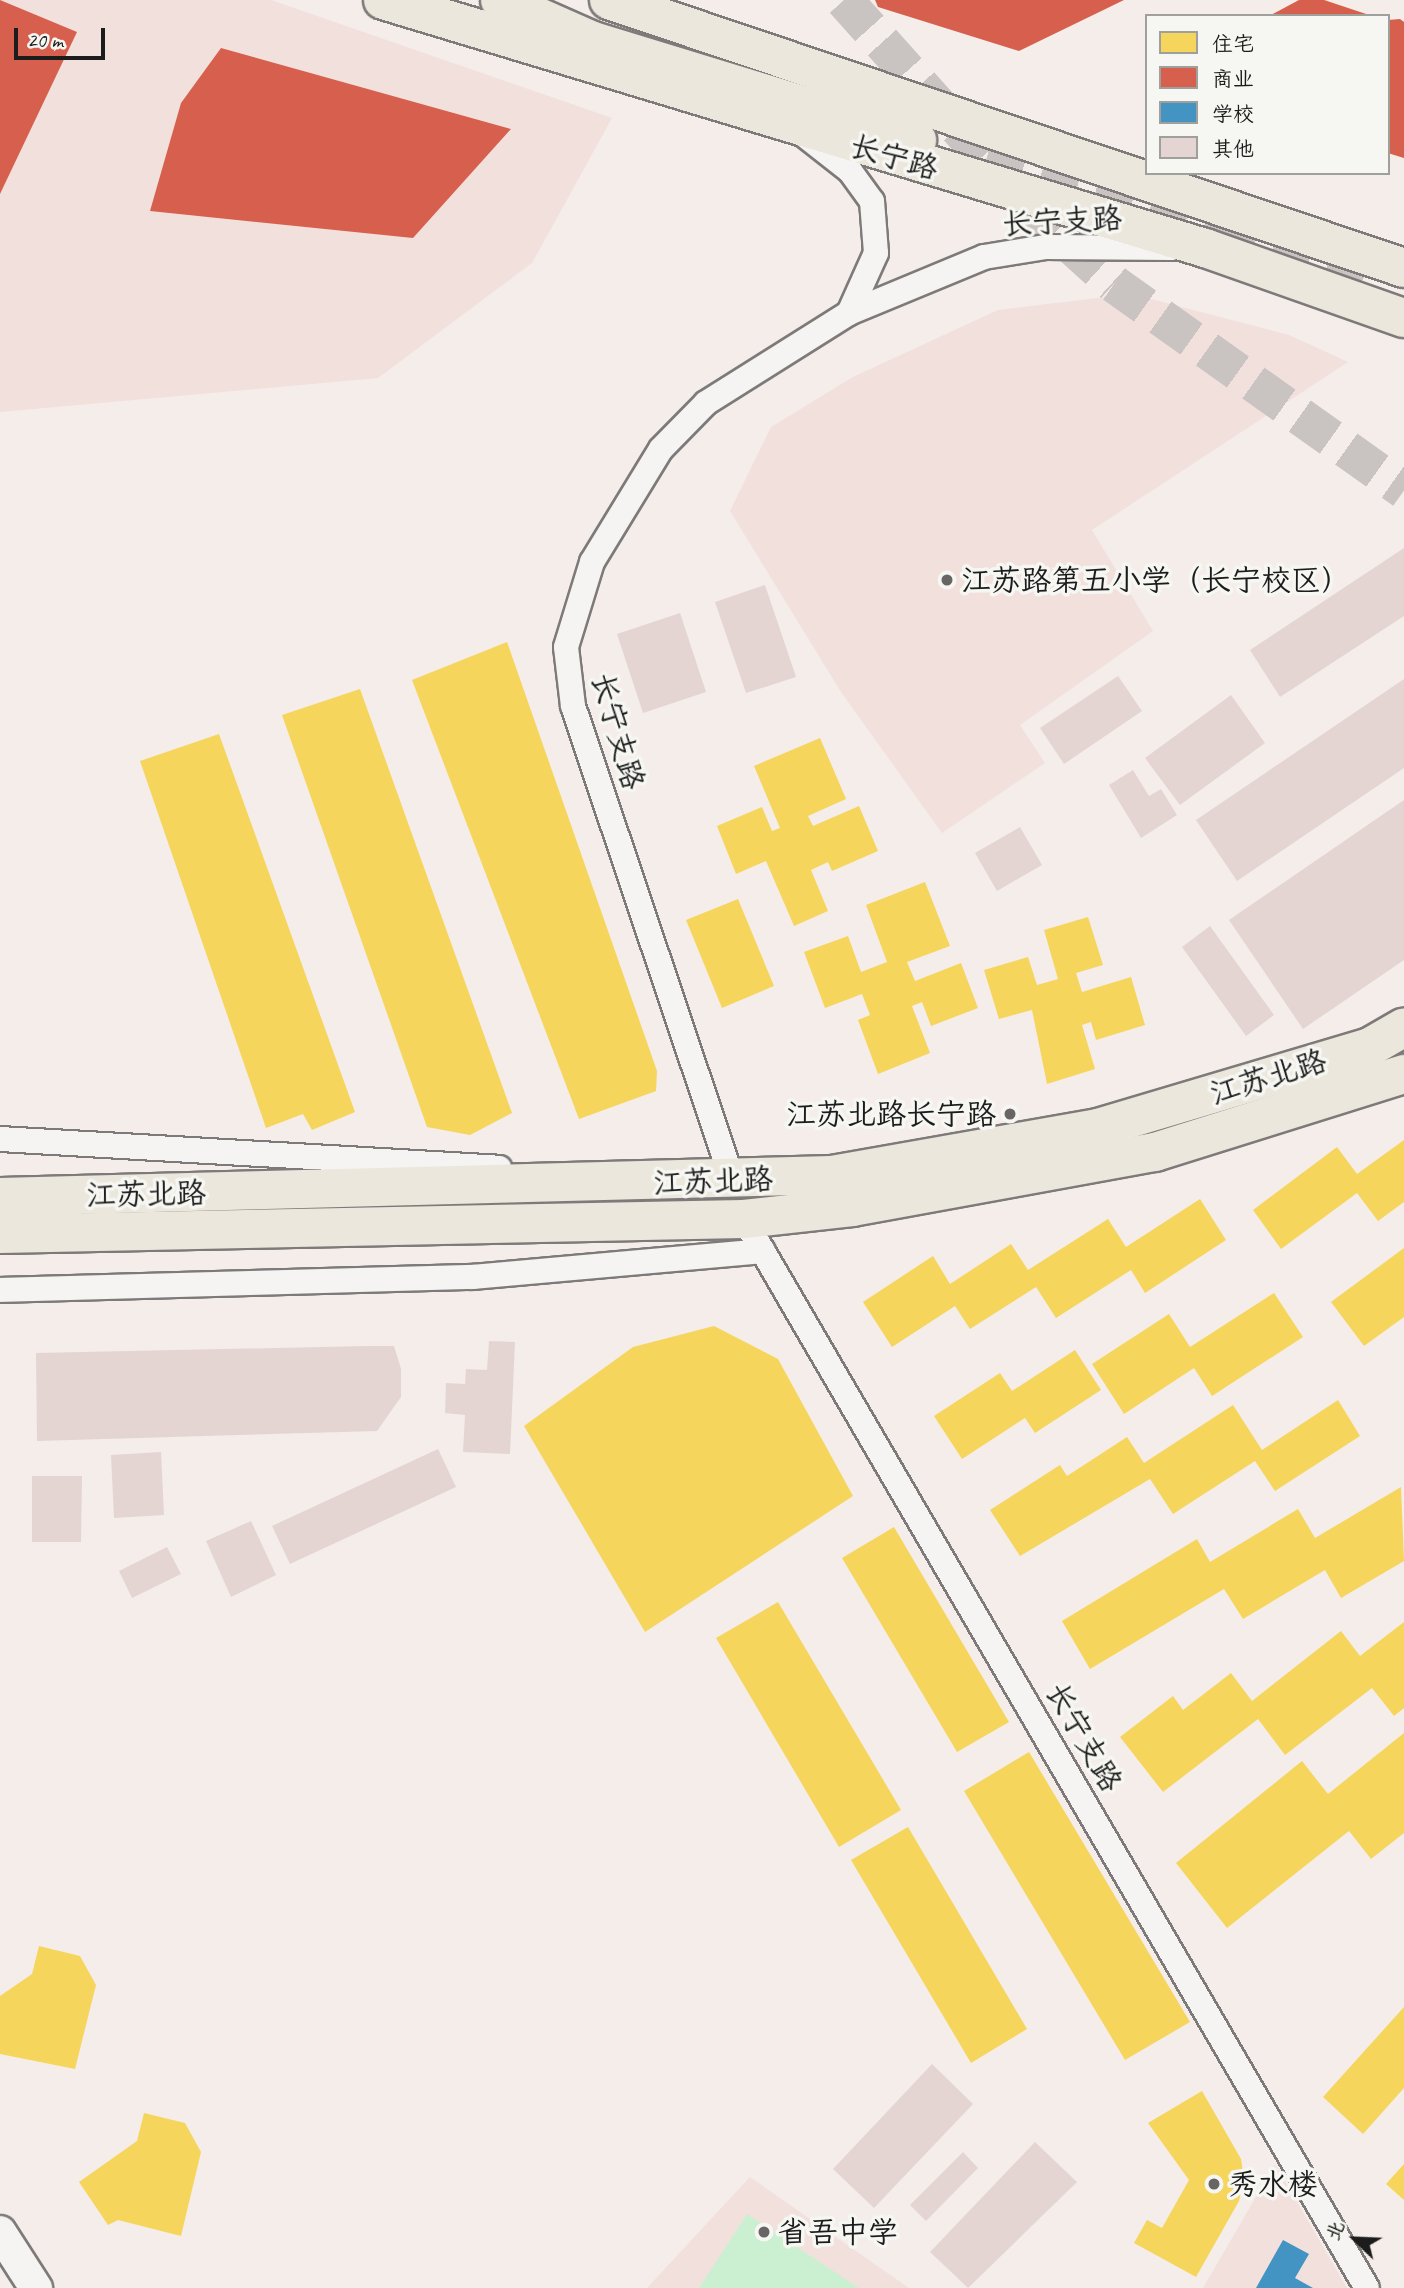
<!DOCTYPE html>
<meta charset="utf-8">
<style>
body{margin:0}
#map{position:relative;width:1404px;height:2288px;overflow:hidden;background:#f4edea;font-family:Caveat,"LXGW WenKai TC",sans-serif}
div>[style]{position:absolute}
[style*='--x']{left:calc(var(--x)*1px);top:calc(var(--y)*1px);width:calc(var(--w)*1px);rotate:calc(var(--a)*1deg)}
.built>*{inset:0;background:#f2e0dd}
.green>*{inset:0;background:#caefd1}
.homes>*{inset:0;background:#f6d55c}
.shops>*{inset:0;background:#d6604d}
.schools>*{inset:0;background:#4393c3}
.building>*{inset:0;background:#e4d5d3}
.trunk-tunnel>*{height:38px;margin-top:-19px;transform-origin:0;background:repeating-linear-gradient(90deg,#c9c3c1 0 38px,transparent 0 57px)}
.roads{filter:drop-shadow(2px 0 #7d7a79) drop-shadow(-2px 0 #7d7a79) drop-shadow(0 2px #7d7a79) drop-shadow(0 -2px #7d7a79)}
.minor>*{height:24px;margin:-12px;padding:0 12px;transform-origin:12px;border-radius:12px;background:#f5f4f2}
.tertiary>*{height:32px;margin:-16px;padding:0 16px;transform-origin:16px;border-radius:16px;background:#f5f4f2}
.primary>*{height:38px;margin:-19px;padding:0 19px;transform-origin:19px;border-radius:19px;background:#ece7dd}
.trunk>*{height:38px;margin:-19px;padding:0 19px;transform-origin:19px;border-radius:19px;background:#ece7dd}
.dots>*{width:19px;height:19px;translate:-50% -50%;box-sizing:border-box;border:4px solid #f6f6f2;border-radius:50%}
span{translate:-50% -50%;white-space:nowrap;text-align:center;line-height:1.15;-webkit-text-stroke:7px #f6f6f2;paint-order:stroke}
.street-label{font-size:30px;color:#1c1c1c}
.poi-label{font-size:30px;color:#1c1c1c}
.left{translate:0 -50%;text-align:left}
.right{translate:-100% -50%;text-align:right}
.legend{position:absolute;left:1145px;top:14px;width:245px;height:161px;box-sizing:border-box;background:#f6f6f2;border:2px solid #9f9f9c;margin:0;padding:9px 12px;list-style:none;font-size:21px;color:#1c1c1c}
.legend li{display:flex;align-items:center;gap:14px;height:35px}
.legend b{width:35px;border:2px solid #9f9f9c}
.north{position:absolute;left:1320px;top:2204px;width:70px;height:70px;-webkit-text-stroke:5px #f6f6f2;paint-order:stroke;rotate:293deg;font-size:19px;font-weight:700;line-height:28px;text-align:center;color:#1c1c1c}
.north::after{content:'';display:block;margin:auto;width:24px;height:32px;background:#1c1c1c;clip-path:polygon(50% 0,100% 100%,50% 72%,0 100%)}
.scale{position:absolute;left:14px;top:28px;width:91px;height:32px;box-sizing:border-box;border:4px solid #1c1c1c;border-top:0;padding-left:9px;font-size:21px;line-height:24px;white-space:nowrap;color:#1c1c1c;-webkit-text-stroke:5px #f6f6f2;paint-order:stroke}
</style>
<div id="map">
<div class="built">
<div style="clip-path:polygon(0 0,271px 0,612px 118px,532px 263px,378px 378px,0 412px)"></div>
<div style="clip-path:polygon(1132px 294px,1289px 335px,1348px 362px,1092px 530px,1153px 631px,1020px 725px,1045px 763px,942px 833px,841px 692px,730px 511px,771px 427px,853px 377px,998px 310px)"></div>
<div style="clip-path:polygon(1275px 2164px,1347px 2288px,1203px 2288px)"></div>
<div style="clip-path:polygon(750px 2177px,909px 2288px,647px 2288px)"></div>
</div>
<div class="green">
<div style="clip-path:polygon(747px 2214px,859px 2288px,699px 2288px)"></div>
</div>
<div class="homes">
<div style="clip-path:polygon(1005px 0,1071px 0,1074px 6px,1041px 27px,1036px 17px,1018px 26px)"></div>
<div style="clip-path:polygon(1303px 0,1324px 0,1372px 16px,1298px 16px)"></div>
<div style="clip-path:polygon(1388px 20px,1404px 22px,1396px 66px,1388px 63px)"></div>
<div style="clip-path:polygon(1388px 71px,1404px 76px,1404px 158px,1388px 153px)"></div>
<div style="clip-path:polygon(507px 642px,657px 1071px,656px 1091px,579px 1119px,412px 680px)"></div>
<div style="clip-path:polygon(360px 689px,512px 1113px,470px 1135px,427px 1127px,282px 715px)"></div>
<div style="clip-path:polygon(219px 734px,355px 1112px,312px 1130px,303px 1114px,266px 1128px,140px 761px)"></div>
<div style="clip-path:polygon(820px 738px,846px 799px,808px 816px,813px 826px,859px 806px,878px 851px,832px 871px,828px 862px,811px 870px,828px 911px,794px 926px,766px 861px,736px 874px,717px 826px,762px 807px,772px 831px,780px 828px,754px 766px)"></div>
<div style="clip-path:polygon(925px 882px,950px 946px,907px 962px,915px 981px,961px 963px,978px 1008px,931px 1026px,922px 1002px,912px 1006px,930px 1053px,878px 1074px,858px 1020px,870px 1015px,862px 994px,825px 1008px,804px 952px,848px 936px,861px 972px,887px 962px,866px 905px)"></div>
<div style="clip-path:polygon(738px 899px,774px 986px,722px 1008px,686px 920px)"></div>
<div style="clip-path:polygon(1088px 917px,1103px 965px,1076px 973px,1082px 992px,1131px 977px,1145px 1025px,1096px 1040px,1091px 1022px,1082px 1025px,1095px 1069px,1047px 1084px,1032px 1010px,999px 1019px,984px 970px,1028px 957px,1037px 985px,1058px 979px,1044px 930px)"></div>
<div style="clip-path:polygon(1404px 1140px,1404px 1202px,1378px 1221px,1357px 1193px,1281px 1249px,1253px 1210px,1337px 1147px,1357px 1174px)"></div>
<div style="clip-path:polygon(1200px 1199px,1226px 1240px,1145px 1293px,1131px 1270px,1056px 1318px,1036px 1287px,970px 1329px,955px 1306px,892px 1347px,863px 1302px,933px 1256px,950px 1284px,1011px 1244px,1028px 1270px,1108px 1219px,1126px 1247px)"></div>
<div style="clip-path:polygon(1404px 1248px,1404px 1317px,1364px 1346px,1331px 1302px)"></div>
<div style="clip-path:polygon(1274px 1293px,1303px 1337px,1212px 1396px,1194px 1368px,1124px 1414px,1092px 1364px,1169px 1314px,1190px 1347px)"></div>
<div style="clip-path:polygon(714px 1326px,778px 1359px,853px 1496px,645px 1632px,524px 1426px,633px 1347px)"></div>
<div style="clip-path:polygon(1075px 1350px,1101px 1390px,1035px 1433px,1025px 1418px,962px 1459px,934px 1416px,1000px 1373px,1012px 1391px)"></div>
<div style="clip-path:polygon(1338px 1400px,1360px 1436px,1275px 1491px,1255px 1461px,1173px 1514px,1150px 1479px,1020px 1556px,990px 1510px,1060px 1465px,1067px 1476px,1127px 1437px,1144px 1463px,1233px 1405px,1262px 1450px)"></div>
<div style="clip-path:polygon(1401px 1487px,1404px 1561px,1341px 1598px,1325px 1570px,1243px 1619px,1224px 1589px,1090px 1669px,1062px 1621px,1197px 1539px,1210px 1562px,1298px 1509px,1315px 1538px)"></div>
<div style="clip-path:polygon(894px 1527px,1009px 1722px,957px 1752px,842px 1558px)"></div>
<div style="clip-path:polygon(778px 1602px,901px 1810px,839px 1847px,716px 1638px)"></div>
<div style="clip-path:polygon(1404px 1622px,1404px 1708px,1394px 1716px,1372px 1688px,1285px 1755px,1258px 1719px,1163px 1792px,1120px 1737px,1173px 1696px,1183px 1710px,1231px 1673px,1252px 1701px,1341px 1631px,1360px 1656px)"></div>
<div style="clip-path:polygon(1404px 1733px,1404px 1833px,1371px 1859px,1349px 1831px,1227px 1928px,1176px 1863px,1302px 1761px,1328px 1794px)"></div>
<div style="clip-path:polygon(1029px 1752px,1190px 2022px,1125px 2060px,964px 1791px)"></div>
<div style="clip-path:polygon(908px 1827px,1027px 2029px,971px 2063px,851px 1860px)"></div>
<div style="clip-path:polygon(39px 1946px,80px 1956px,96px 1985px,75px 2069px,0 2054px,0 1996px,32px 1974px)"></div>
<div style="clip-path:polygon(1404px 2007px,1404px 2088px,1363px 2134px,1323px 2097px)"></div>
<div style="clip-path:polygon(1202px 2091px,1241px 2159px,1244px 2179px,1239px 2201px,1196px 2277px,1134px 2243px,1147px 2220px,1162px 2228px,1189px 2180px,1148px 2123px)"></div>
<div style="clip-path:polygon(144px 2113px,185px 2123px,201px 2152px,181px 2236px,118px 2220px,108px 2225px,79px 2182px,137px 2141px)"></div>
<div style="clip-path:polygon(1404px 2164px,1404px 2200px,1386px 2184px)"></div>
</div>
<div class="shops">
<div style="clip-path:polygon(0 0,77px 32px,0 194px)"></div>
<div style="clip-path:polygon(875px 0,1124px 0,1019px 51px,878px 7px)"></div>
<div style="clip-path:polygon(1299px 0,1324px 0,1372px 16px,1269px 16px)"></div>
<div style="clip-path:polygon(1400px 19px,1404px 22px,1404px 158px,1388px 153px,1388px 20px)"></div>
<div style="clip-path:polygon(221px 48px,511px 129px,413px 238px,150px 211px,181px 103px)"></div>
</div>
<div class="schools">
<div style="clip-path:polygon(1283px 2240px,1309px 2254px,1295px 2278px,1313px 2288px,1256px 2288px)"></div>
</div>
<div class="building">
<div style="clip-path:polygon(1404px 548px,1404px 616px,1280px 697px,1250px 650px)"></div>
<div style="clip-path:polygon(765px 585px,796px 677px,746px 693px,715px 602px)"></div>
<div style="clip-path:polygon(680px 613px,706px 692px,643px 713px,617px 634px)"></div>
<div style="clip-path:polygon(1118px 676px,1142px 711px,1064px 764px,1040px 728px)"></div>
<div style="clip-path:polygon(1404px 679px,1404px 768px,1237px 881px,1196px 820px)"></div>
<div style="clip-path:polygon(1231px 695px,1265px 743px,1180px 805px,1145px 758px)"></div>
<div style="clip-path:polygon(1133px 770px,1149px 796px,1161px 789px,1177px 815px,1141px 838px,1109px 785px)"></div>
<div style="clip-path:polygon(1404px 800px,1404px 960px,1303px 1029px,1229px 920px)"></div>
<div style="clip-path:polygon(1020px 827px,1042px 865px,997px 891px,975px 853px)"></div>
<div style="clip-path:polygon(1210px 926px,1274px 1015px,1246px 1036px,1182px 947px)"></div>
<div style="clip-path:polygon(489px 1341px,515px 1342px,510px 1454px,463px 1452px,465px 1415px,445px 1413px,446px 1383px,465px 1384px,466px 1369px,487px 1370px)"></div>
<div style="clip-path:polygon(368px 1346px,394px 1346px,401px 1369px,401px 1397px,377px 1431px,37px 1441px,36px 1353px)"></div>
<div style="clip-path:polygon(438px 1449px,456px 1487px,290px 1564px,272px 1526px)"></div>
<div style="clip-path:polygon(161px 1452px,164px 1515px,114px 1518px,111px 1455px)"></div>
<div style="clip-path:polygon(32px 1476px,82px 1476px,81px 1542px,32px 1542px)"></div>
<div style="clip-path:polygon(251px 1521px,276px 1575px,231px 1597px,206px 1541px)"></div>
<div style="clip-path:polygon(167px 1547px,181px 1574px,132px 1598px,119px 1571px)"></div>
<div style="clip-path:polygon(932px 2064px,973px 2104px,874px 2208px,833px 2169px)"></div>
<div style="clip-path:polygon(1035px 2142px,1077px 2182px,968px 2288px,930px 2252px)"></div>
<div style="clip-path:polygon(963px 2152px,978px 2168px,926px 2221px,910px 2205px)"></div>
</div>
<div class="trunk-tunnel">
<div style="--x:844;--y:0;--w:276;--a:48.2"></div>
<div style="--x:1028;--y:206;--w:116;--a:42.2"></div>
<div style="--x:1114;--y:284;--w:356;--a:35.4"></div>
<div style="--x:986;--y:160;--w:243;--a:16"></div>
<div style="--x:1220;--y:227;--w:159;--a:22.2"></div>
</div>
<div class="roads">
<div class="minor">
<div style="--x:803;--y:134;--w:60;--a:38.2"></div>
<div style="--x:850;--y:171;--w:37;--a:54"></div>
<div style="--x:872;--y:201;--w:52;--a:85.6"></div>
<div style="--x:876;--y:253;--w:66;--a:114.2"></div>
<div style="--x:0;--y:1139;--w:500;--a:3.3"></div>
<div style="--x:733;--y:1182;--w:502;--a:-108.58"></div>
<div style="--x:573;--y:706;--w:59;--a:-96.8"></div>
<div style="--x:566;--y:647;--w:89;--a:-73"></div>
<div style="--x:592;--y:562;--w:132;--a:-58.6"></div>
<div style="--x:661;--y:449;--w:64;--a:-45.6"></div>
<div style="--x:706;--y:403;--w:169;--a:-32.2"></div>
<div style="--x:849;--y:313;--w:146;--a:-22.5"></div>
<div style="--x:984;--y:257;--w:63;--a:-9.2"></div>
<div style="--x:1046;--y:247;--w:125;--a:0.5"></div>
<div style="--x:744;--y:1219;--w:1237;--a:59.77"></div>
<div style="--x:0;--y:1290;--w:473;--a:-1.6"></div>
<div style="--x:473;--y:1277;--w:291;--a:-5.1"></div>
</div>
<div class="tertiary">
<div style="--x:0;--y:2232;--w:67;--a:57.3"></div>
</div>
<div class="primary">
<div style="--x:383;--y:0;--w:859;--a:16.79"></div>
<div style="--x:1205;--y:248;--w:211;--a:19.4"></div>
<div style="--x:609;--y:0;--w:839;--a:18.63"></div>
<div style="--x:0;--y:1197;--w:832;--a:-1.51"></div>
<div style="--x:832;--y:1175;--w:270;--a:-10"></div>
<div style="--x:1098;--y:1128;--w:284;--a:-16.6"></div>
<div style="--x:1370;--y:1047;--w:39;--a:-30"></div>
<div style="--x:0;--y:1234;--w:744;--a:-1.16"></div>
<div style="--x:744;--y:1219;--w:109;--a:-6.3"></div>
<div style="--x:852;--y:1207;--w:308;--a:-10.3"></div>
<div style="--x:1155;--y:1152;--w:261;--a:-17.4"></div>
</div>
<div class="trunk">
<div style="--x:500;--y:0;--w:102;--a:23.8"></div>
<div style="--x:593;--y:41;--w:339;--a:17"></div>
</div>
</div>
<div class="dots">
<div style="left:947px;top:580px;background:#686564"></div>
<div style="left:1010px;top:1114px;background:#686564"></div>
<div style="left:1214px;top:2184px;background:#686564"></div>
<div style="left:764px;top:2232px;background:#686564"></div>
</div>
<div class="street-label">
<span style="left:894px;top:157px;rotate:16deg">长宁路</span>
<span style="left:1062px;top:221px;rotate:-3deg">长宁支路</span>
<span style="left:618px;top:731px;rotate:74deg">长宁支路</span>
<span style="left:1268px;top:1077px;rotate:-17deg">江苏北路</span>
<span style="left:713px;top:1181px;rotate:-2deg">江苏北路</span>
<span style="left:146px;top:1194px;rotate:-1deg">江苏北路</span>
<span style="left:1084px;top:1737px;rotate:60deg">长宁支路</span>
</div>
<div class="poi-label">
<span class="left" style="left:961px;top:580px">江苏路第五小学（长宁校区）</span>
<span class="right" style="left:996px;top:1114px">江苏北路长宁路</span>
<span class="left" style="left:1228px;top:2184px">秀水楼</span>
<span class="left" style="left:778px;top:2232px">省吾中学</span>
</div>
<ul class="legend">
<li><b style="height:19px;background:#f6d55c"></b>住宅</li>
<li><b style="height:19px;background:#d6604d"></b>商业</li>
<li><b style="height:19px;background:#4393c3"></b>学校</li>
<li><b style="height:19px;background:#e4d5d3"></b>其他</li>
</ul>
<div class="north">北</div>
<div class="scale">20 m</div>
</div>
